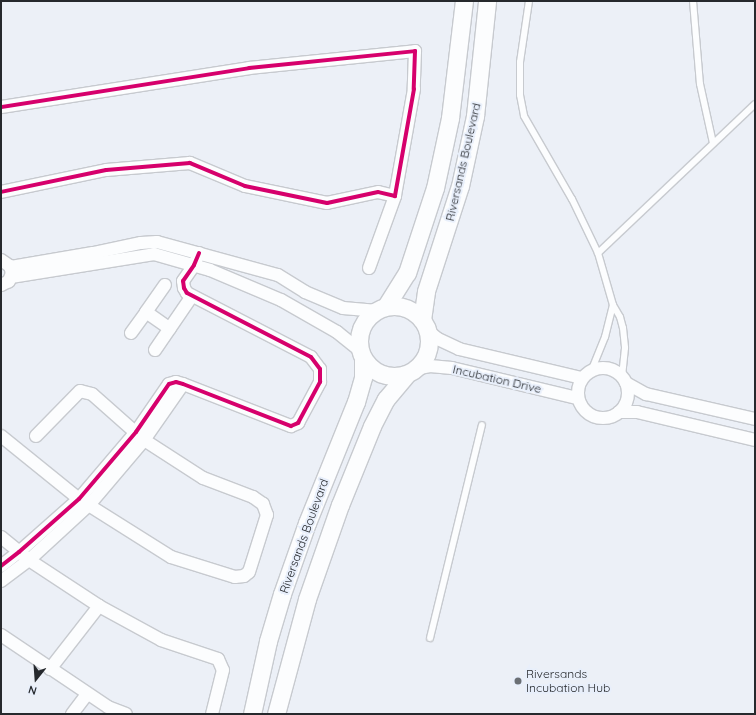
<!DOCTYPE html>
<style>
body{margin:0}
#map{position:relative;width:756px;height:715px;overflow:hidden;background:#ecf0f7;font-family:Quicksand,sans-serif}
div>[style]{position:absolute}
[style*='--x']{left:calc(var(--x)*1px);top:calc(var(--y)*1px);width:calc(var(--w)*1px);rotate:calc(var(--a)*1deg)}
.roads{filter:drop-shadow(1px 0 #c7cacf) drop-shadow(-1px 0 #c7cacf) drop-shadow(0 1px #c7cacf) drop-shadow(0 -1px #c7cacf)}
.lane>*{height:6px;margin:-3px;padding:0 3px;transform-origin:3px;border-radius:3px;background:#fcfdfe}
.street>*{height:12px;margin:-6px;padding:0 6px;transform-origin:6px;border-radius:6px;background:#fcfdfe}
.street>.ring{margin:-6px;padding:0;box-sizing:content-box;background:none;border:12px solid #fcfdfe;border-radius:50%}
.secondary>*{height:17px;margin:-8.5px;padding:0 8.5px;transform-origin:8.5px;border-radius:8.5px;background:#fcfdfe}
.secondary>.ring{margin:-8.5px;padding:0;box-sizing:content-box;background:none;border:17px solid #fcfdfe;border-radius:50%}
.cycleway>*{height:4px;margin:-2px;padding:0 2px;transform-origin:2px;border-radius:2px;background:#d6006c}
.dots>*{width:11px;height:11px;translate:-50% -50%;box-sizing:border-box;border:2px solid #e8effb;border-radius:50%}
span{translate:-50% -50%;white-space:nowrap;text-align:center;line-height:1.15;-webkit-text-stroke:4px #e8effb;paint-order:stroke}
.street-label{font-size:12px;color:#26292d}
.poi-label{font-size:12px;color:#26292d}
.left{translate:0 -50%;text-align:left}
.frame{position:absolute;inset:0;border:2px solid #26292d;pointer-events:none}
.north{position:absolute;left:16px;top:659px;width:40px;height:40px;-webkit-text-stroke:3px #e8effb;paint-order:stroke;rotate:197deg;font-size:11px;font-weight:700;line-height:16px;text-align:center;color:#26292d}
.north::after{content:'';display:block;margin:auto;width:14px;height:18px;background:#26292d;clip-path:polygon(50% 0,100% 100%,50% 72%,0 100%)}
</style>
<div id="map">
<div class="roads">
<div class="lane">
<div style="--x:529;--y:1;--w:62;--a:98.4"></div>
<div style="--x:520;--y:62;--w:33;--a:90"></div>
<div style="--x:520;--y:95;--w:21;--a:79"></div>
<div style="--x:524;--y:116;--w:96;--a:60"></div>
<div style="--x:572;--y:199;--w:60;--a:64.3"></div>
<div style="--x:598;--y:253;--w:54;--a:73.9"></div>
<div style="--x:613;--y:305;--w:14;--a:60"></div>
<div style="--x:620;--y:317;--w:11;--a:75"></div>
<div style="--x:623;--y:328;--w:20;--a:84"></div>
<div style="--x:625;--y:348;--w:28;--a:96"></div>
<div style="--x:693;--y:1;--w:83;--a:85.2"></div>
<div style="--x:700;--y:84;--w:60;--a:77.6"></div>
<div style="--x:598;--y:253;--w:216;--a:-43.5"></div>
<div style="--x:592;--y:369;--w:35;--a:-68"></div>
<div style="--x:605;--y:337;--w:33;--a:-76"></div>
<div style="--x:430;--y:638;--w:219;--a:-76.3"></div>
</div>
<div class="street">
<div style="--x:1;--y:107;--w:251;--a:-8.9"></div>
<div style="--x:249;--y:68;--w:167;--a:-5.8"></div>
<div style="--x:415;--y:51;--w:38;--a:92"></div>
<div style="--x:414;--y:89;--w:109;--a:100.1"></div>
<div style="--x:395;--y:196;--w:17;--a:-167"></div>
<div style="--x:378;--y:192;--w:52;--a:167.8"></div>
<div style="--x:327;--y:203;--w:84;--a:-168.3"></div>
<div style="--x:245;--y:186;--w:60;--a:-157.3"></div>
<div style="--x:190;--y:163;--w:84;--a:175.2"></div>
<div style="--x:106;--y:170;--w:107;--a:168.2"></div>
<div style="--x:1;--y:260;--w:11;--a:34"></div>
<div style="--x:10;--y:266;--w:7;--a:74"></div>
<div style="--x:12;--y:273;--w:9;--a:111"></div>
<div style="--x:9;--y:281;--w:9;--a:153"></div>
<div style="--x:11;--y:267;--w:83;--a:-9.7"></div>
<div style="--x:93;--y:253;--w:49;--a:-11.8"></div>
<div style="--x:141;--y:243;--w:16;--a:-4"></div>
<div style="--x:157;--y:242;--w:125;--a:15.3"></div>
<div style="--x:278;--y:275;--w:32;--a:32"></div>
<div style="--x:305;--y:292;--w:41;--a:22.8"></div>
<div style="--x:343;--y:308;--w:32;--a:5"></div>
<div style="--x:369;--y:268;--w:77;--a:-70.1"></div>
<div style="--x:11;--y:277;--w:145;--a:-9.1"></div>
<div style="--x:154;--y:254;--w:58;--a:15.9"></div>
<div style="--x:210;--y:270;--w:77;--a:22.9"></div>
<div style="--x:281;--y:300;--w:64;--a:29.7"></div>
<div style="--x:337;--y:332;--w:28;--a:39"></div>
<div style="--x:146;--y:312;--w:33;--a:-55"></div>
<div style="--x:428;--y:331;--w:13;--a:39"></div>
<div style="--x:438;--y:339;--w:23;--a:25"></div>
<div style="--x:459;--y:349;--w:126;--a:13.3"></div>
<div style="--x:131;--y:333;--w:26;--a:-54"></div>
<div style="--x:146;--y:312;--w:29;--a:35"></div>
<div style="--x:155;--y:350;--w:65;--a:-55.6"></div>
<div class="ring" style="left:578px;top:368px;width:38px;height:38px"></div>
<div style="--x:416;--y:369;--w:14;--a:-12"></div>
<div style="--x:430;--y:366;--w:22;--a:5"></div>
<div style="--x:452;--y:368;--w:129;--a:13.5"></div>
<div style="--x:626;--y:383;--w:23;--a:29"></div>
<div style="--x:646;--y:394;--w:112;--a:12.9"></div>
<div style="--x:619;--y:412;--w:18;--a:0"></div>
<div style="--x:637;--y:412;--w:121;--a:13.3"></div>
<div style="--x:1;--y:436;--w:100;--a:38.9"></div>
<div style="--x:79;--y:499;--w:109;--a:32.2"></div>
<div style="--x:171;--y:557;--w:67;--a:17.4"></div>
<div style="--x:235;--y:577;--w:9;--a:-6"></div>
<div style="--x:244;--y:576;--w:6;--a:-39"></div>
<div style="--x:249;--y:572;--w:60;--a:-72.5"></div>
<div style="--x:267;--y:515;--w:12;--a:-110"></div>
<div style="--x:263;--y:504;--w:12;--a:-145"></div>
<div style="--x:253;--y:497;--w:53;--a:-159.2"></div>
<div style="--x:203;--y:478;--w:70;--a:-147.2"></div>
<div style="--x:144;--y:440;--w:69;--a:-138.5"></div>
<div style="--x:92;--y:394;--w:12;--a:-166"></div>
<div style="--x:80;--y:391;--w:63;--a:134.4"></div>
<div style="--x:1;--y:537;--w:36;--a:39"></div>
<div style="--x:29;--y:560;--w:84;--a:33.3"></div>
<div style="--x:99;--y:606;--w:71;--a:28.7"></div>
<div style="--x:161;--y:640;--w:60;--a:18.4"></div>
<div style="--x:218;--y:659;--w:12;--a:66"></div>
<div style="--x:223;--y:670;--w:45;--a:104"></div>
<div style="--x:1;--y:566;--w:23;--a:-38"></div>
<div style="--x:19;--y:552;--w:80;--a:-41.5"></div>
<div style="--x:79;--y:499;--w:88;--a:-49.6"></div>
<div style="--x:136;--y:432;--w:58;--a:-55.5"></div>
<div style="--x:169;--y:384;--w:7;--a:-16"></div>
<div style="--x:176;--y:382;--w:7;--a:16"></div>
<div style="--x:183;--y:384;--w:116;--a:21.3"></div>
<div style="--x:291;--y:426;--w:8;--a:-23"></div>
<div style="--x:298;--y:423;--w:47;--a:-61.8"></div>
<div style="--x:320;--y:382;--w:13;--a:-90"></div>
<div style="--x:320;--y:369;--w:15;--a:-127"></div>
<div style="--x:311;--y:357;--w:140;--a:-152.7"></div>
<div style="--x:187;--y:293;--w:6;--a:-121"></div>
<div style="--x:184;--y:288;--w:7;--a:-98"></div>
<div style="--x:183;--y:281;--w:19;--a:-55"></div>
<div style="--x:194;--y:265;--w:13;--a:-67"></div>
<div style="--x:1;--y:581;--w:35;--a:-37"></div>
<div style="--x:29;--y:560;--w:83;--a:-42.6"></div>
<div style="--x:90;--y:504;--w:84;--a:-49.8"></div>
<div style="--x:144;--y:440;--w:68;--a:-55.1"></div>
<div style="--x:1;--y:635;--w:129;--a:33.9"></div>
<div style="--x:108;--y:707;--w:19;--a:21"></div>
<div style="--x:50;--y:669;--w:80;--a:-52.1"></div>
<div style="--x:72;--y:714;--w:25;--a:-53"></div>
</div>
<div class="secondary">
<div class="ring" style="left:359px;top:306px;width:53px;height:53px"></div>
<div style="--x:386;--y:306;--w:39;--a:-58"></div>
<div style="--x:407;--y:273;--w:89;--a:-71.8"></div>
<div style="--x:435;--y:188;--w:72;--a:-77.9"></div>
<div style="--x:450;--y:118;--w:118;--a:-83.2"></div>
<div style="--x:422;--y:320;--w:29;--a:-82"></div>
<div style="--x:426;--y:291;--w:110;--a:-72.1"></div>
<div style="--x:460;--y:186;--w:72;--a:-77.9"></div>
<div style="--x:475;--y:116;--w:116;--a:-84"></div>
<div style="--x:252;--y:714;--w:75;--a:-77.6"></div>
<div style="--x:268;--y:641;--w:49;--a:-73.4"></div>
<div style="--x:282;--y:594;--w:75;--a:-70.6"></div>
<div style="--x:307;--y:523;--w:131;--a:-68"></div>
<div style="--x:356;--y:402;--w:26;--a:-74"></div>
<div style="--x:363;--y:377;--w:17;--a:-90"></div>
<div style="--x:276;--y:714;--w:119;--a:-74.9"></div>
<div style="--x:307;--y:599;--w:100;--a:-70.7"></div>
<div style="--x:340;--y:505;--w:85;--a:-67.9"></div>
<div style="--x:372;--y:426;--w:30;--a:-63"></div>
<div style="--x:386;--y:399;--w:31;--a:-50"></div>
</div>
</div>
<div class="cycleway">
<div style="--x:1;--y:107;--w:251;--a:-8.9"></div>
<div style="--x:249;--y:68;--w:167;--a:-5.8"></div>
<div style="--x:415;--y:51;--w:38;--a:92"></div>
<div style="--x:414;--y:89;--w:109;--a:100.1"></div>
<div style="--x:395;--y:196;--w:17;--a:-167"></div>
<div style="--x:378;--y:192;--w:52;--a:167.8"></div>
<div style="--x:327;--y:203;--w:84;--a:-168.3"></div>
<div style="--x:245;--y:186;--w:60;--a:-157.3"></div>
<div style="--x:190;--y:163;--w:84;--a:175.2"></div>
<div style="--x:106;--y:170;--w:107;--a:168.2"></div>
<div style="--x:1;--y:566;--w:23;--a:-38"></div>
<div style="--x:19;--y:552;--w:80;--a:-41.5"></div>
<div style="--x:79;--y:499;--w:88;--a:-49.6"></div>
<div style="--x:136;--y:432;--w:58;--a:-55.5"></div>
<div style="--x:169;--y:384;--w:7;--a:-16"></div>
<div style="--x:176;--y:382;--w:7;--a:16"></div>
<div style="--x:183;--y:384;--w:116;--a:21.3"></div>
<div style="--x:291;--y:426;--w:8;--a:-23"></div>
<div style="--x:298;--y:423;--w:47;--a:-61.8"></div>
<div style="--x:320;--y:382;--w:13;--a:-90"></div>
<div style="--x:320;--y:369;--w:15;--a:-127"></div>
<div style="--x:311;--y:357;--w:140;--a:-152.7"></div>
<div style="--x:187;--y:293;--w:6;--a:-121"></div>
<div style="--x:184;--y:288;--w:7;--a:-98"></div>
<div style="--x:183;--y:281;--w:19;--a:-55"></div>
<div style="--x:194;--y:265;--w:13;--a:-67"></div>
</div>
<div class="dots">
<div style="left:518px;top:681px;background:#6b6f74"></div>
</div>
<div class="street-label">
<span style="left:463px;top:162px;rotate:-77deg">Riversands Boulevard</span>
<span style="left:497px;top:379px;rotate:13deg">Incubation Drive</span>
<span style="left:304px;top:536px;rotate:-70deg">Riversands Boulevard</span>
</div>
<div class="poi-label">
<span class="left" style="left:526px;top:681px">Riversands<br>Incubation Hub</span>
</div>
<div class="frame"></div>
<div class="north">N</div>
</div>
